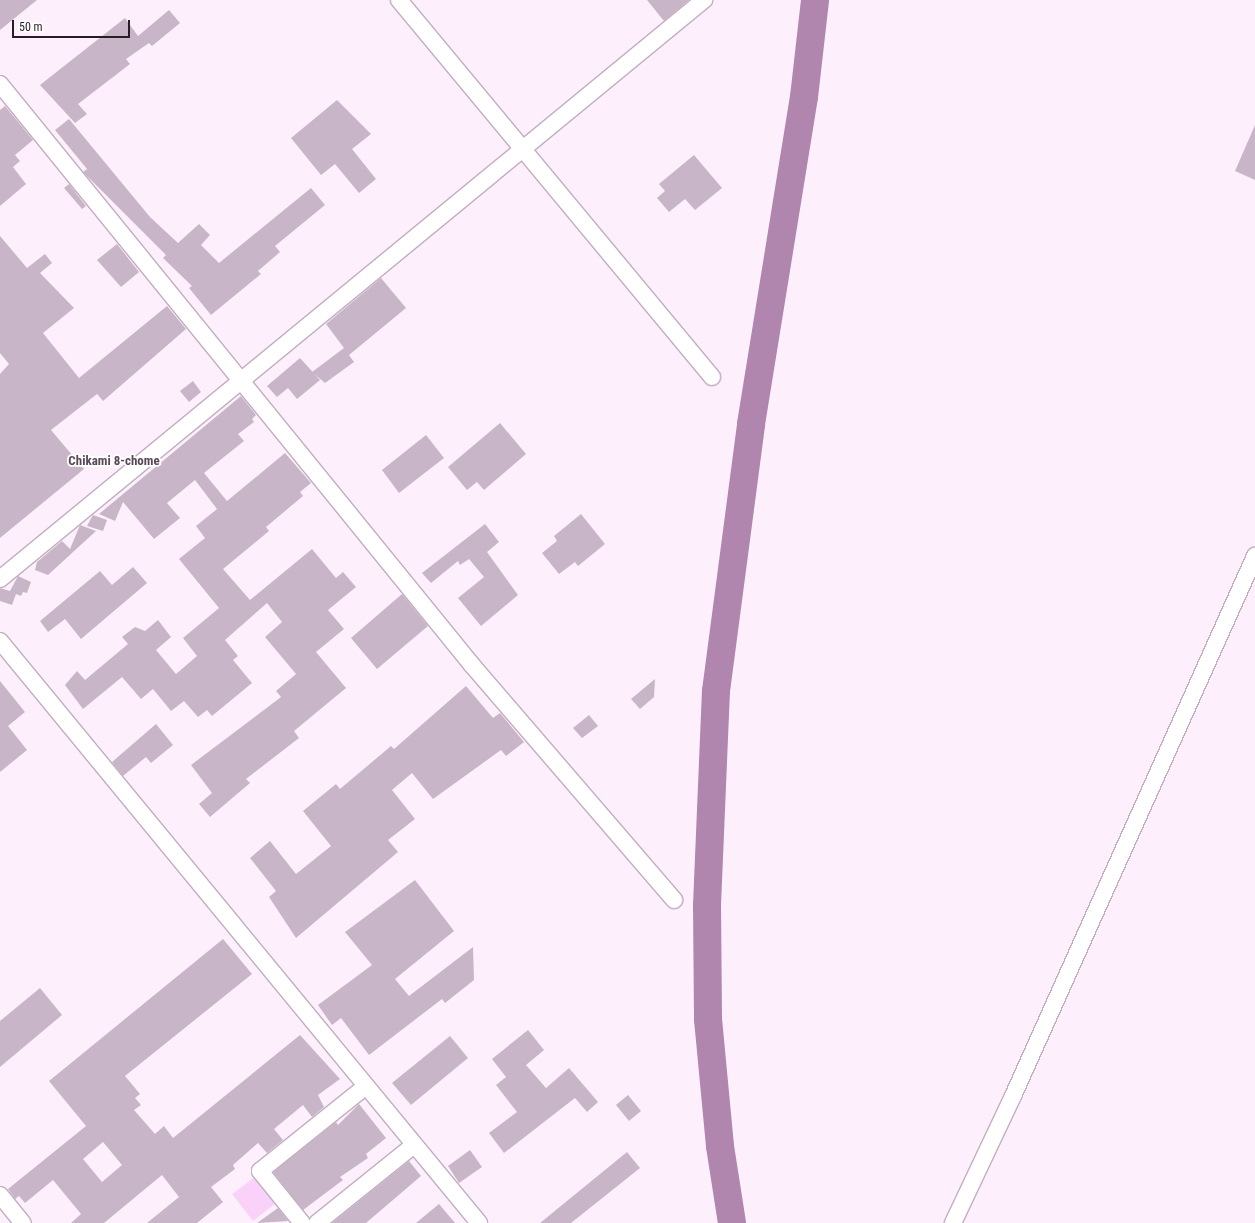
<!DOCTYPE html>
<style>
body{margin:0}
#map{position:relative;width:1255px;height:1223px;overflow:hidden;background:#fdf0fc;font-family:"Roboto Condensed",sans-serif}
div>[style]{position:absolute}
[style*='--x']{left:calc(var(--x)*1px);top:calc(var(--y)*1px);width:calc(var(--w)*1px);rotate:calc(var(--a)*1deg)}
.green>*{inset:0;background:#fad1f8}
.river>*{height:28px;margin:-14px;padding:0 14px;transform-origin:14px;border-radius:14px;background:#b085ae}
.building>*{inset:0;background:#c9b5c8}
.roads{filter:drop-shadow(1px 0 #c2aec1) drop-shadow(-1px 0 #c2aec1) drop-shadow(0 1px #c2aec1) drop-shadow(0 -1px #c2aec1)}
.minor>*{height:16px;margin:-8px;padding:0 8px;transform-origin:8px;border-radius:8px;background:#fff}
span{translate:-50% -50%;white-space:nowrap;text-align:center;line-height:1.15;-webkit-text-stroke:3.5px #fff;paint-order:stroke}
.neighbourhood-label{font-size:13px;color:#594858;font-weight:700}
.scale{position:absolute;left:12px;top:20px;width:118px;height:18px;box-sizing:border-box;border:2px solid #261e25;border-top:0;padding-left:5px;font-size:12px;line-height:14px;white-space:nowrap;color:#261e25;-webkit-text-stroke:3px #fff;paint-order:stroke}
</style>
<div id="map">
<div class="green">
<div style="clip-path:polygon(255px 1177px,275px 1204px,253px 1221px,232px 1194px)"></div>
</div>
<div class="river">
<div style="--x:732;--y:1223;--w:78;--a:-98.9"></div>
<div style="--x:720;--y:1146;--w:128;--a:-95.4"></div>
<div style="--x:708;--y:1019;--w:114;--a:-90.5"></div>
<div style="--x:707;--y:905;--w:214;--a:-87.6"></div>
<div style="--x:716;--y:691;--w:269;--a:-82.5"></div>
<div style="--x:751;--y:424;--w:331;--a:-80.8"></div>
<div style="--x:804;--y:97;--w:98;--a:-83.5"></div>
</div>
<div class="building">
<div style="clip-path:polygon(0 0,37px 0,0 30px)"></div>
<div style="clip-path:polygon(647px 0,689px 0,664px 21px)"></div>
<div style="clip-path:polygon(169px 10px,180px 23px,152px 46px,149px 43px,126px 59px,130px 64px,78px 104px,87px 114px,75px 123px,40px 85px,125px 18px,138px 36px)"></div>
<div style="clip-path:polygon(337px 100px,371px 134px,352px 149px,376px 179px,359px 193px,335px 164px,321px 175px,291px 138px)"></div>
<div style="clip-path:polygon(5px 106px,33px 140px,15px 155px,20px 161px,13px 167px,26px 184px,0 206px,0 110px)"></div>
<div style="clip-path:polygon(69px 119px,150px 217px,178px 243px,199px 224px,210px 235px,201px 245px,219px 263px,311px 188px,325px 205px,275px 246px,280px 252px,258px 271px,261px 274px,211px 315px,189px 288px,192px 286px,163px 258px,166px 255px,83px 172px,87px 169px,55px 130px)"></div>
<div style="clip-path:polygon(1255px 125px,1255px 180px,1235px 171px)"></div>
<div style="clip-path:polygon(694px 155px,722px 188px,695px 210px,685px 199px,669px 212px,657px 198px,665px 191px,659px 184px)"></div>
<div style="clip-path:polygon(69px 184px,86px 206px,82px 209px,64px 188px)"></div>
<div style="clip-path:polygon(0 236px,27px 268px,45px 254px,52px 263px,40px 273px,74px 308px,43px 333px,79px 378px,167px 306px,186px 329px,103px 401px,97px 394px,51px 430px,84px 469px,0 538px,0 374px,9px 364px,0 353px)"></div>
<div style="clip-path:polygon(117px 244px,139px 272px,121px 287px,97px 260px)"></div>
<div style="clip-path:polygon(381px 278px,406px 308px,349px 355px,354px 362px,325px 383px,312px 372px,344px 348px,326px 324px)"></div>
<div style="clip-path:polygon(300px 358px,320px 380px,297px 399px,288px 388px,277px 397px,267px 386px)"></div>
<div style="clip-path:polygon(193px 381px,201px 392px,189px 402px,180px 391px)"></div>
<div style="clip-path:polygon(241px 396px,256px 415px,252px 419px,254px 422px,238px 434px,244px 441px,204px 473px,227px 501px,285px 453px,311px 483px,300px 492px,303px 496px,266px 527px,269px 531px,223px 569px,250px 600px,312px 549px,336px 578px,343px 572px,356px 587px,328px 610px,344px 629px,316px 652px,346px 688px,294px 731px,299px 738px,246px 779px,250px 783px,210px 817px,199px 804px,212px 793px,191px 765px,281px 697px,276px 691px,296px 674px,265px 637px,282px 622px,267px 603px,225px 640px,238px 656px,233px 660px,252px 683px,212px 716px,207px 710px,198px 717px,184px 701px,171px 711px,153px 689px,141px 699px,122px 677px,83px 709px,65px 685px,77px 671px,85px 680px,128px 644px,122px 637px,135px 627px,145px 631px,158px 620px,171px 637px,156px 650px,176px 674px,197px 656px,183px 638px,219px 608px,179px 559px,205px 538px,196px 526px,217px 509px,195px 480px,167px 503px,180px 518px,154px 539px,123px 502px,115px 521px,99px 514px)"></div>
<div style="clip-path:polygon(500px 423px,526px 454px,484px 490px,477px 482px,467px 490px,448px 467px)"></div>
<div style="clip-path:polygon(426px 435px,444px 458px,399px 493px,382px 470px)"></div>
<div style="clip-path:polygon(581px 514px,605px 544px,578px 566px,575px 562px,559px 574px,542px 553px,557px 541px,554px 536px)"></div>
<div style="clip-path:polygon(93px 515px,107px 520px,103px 531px,87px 526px)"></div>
<div style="clip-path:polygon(485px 524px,499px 542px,487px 552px,518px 595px,481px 626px,458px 598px,484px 577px,469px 559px,460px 565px,458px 561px,431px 583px,422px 573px)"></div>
<div style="clip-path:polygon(80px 525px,96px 531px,48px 575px,35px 570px,37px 562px,62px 541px,70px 549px)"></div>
<div style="clip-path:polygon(133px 567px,147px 583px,81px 639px,65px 619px,48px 632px,40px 621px,100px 571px,112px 585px)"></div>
<div style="clip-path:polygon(18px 576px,31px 582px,27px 593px,23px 592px,21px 596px,11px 592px,16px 594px,12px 605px,0 601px,0 588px,10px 591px)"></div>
<div style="clip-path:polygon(402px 594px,428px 626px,377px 669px,351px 638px)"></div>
<div style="clip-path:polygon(655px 679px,654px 697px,640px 709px,631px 699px)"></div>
<div style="clip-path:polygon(0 681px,25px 712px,8px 726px,27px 750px,0 772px)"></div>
<div style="clip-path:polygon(466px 686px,493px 718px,500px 713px,524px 742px,506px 756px,501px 750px,433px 799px,412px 773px,392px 790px,415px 819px,388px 840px,398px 852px,296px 938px,269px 897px,276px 891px,250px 858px,270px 841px,296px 874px,331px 846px,303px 811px,336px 784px,340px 789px,391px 746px,394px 749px)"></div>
<div style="clip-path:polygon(589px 715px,598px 726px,582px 738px,573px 728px)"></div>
<div style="clip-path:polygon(156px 724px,173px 745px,151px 763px,146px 757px,123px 776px,112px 762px)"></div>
<div style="clip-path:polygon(415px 880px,454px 931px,395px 979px,409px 996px,473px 947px,474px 980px,445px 1003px,442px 999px,369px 1055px,341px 1018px,332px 1025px,318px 1005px,372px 965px,345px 932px)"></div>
<div style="clip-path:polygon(evenodd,223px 939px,252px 974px,125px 1076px,140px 1094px,135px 1098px,141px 1105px,134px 1110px,155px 1134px,164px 1126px,173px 1138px,300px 1035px,340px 1079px,318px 1095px,324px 1107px,312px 1117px,303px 1105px,274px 1129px,283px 1140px,267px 1153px,258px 1143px,233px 1165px,235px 1169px,211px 1187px,223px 1202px,197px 1223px,147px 1223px,179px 1197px,162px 1175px,104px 1223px,71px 1223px,81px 1214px,53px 1180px,25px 1203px,19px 1196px,15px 1199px,8px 1189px,86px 1126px,49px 1081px,223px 939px,103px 1142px,122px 1165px,102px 1182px,83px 1159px,103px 1142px)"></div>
<div style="clip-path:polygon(40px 988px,62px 1015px,0 1067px,0 1021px)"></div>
<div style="clip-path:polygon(528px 1030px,544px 1050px,526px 1065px,546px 1088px,569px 1068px,598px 1102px,587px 1112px,575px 1098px,504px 1153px,489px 1133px,517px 1112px,496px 1085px,506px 1077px,492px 1059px)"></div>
<div style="clip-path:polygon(450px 1036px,468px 1058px,411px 1105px,392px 1083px)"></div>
<div style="clip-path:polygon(628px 1095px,641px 1111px,629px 1121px,616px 1105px)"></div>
<div style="clip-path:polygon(359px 1104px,386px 1138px,366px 1154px,368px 1158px,340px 1177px,343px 1180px,303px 1210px,273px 1172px,336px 1122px,338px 1125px)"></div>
<div style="clip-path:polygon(470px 1150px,482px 1167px,459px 1183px,448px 1166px)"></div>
<div style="clip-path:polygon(627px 1152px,640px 1168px,571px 1223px,540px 1223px)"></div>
<div style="clip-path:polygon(409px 1161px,421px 1176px,366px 1223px,332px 1223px)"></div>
<div style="clip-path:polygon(439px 1204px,455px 1223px,416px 1223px)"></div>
<div style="clip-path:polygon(278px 1208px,288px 1221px,257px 1223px)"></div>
</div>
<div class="roads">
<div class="minor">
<div style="--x:399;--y:0;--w:490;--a:50.3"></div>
<div style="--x:0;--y:84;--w:749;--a:50.91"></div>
<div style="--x:472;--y:665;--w:310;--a:49.3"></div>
<div style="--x:0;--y:579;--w:912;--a:-39.44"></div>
<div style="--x:0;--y:641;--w:754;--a:50.54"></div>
<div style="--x:0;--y:1195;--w:36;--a:51"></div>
<div style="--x:302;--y:1223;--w:67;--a:-128.9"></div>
<div style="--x:260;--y:1171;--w:136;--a:-38.7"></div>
<div style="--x:317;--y:1223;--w:124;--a:-38.8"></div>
<div style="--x:953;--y:1223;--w:140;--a:-64.7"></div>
<div style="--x:1013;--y:1096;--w:592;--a:-65.86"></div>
</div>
</div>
<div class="neighbourhood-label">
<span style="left:114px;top:461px">Chikami 8-chome</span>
</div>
<div class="scale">50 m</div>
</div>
